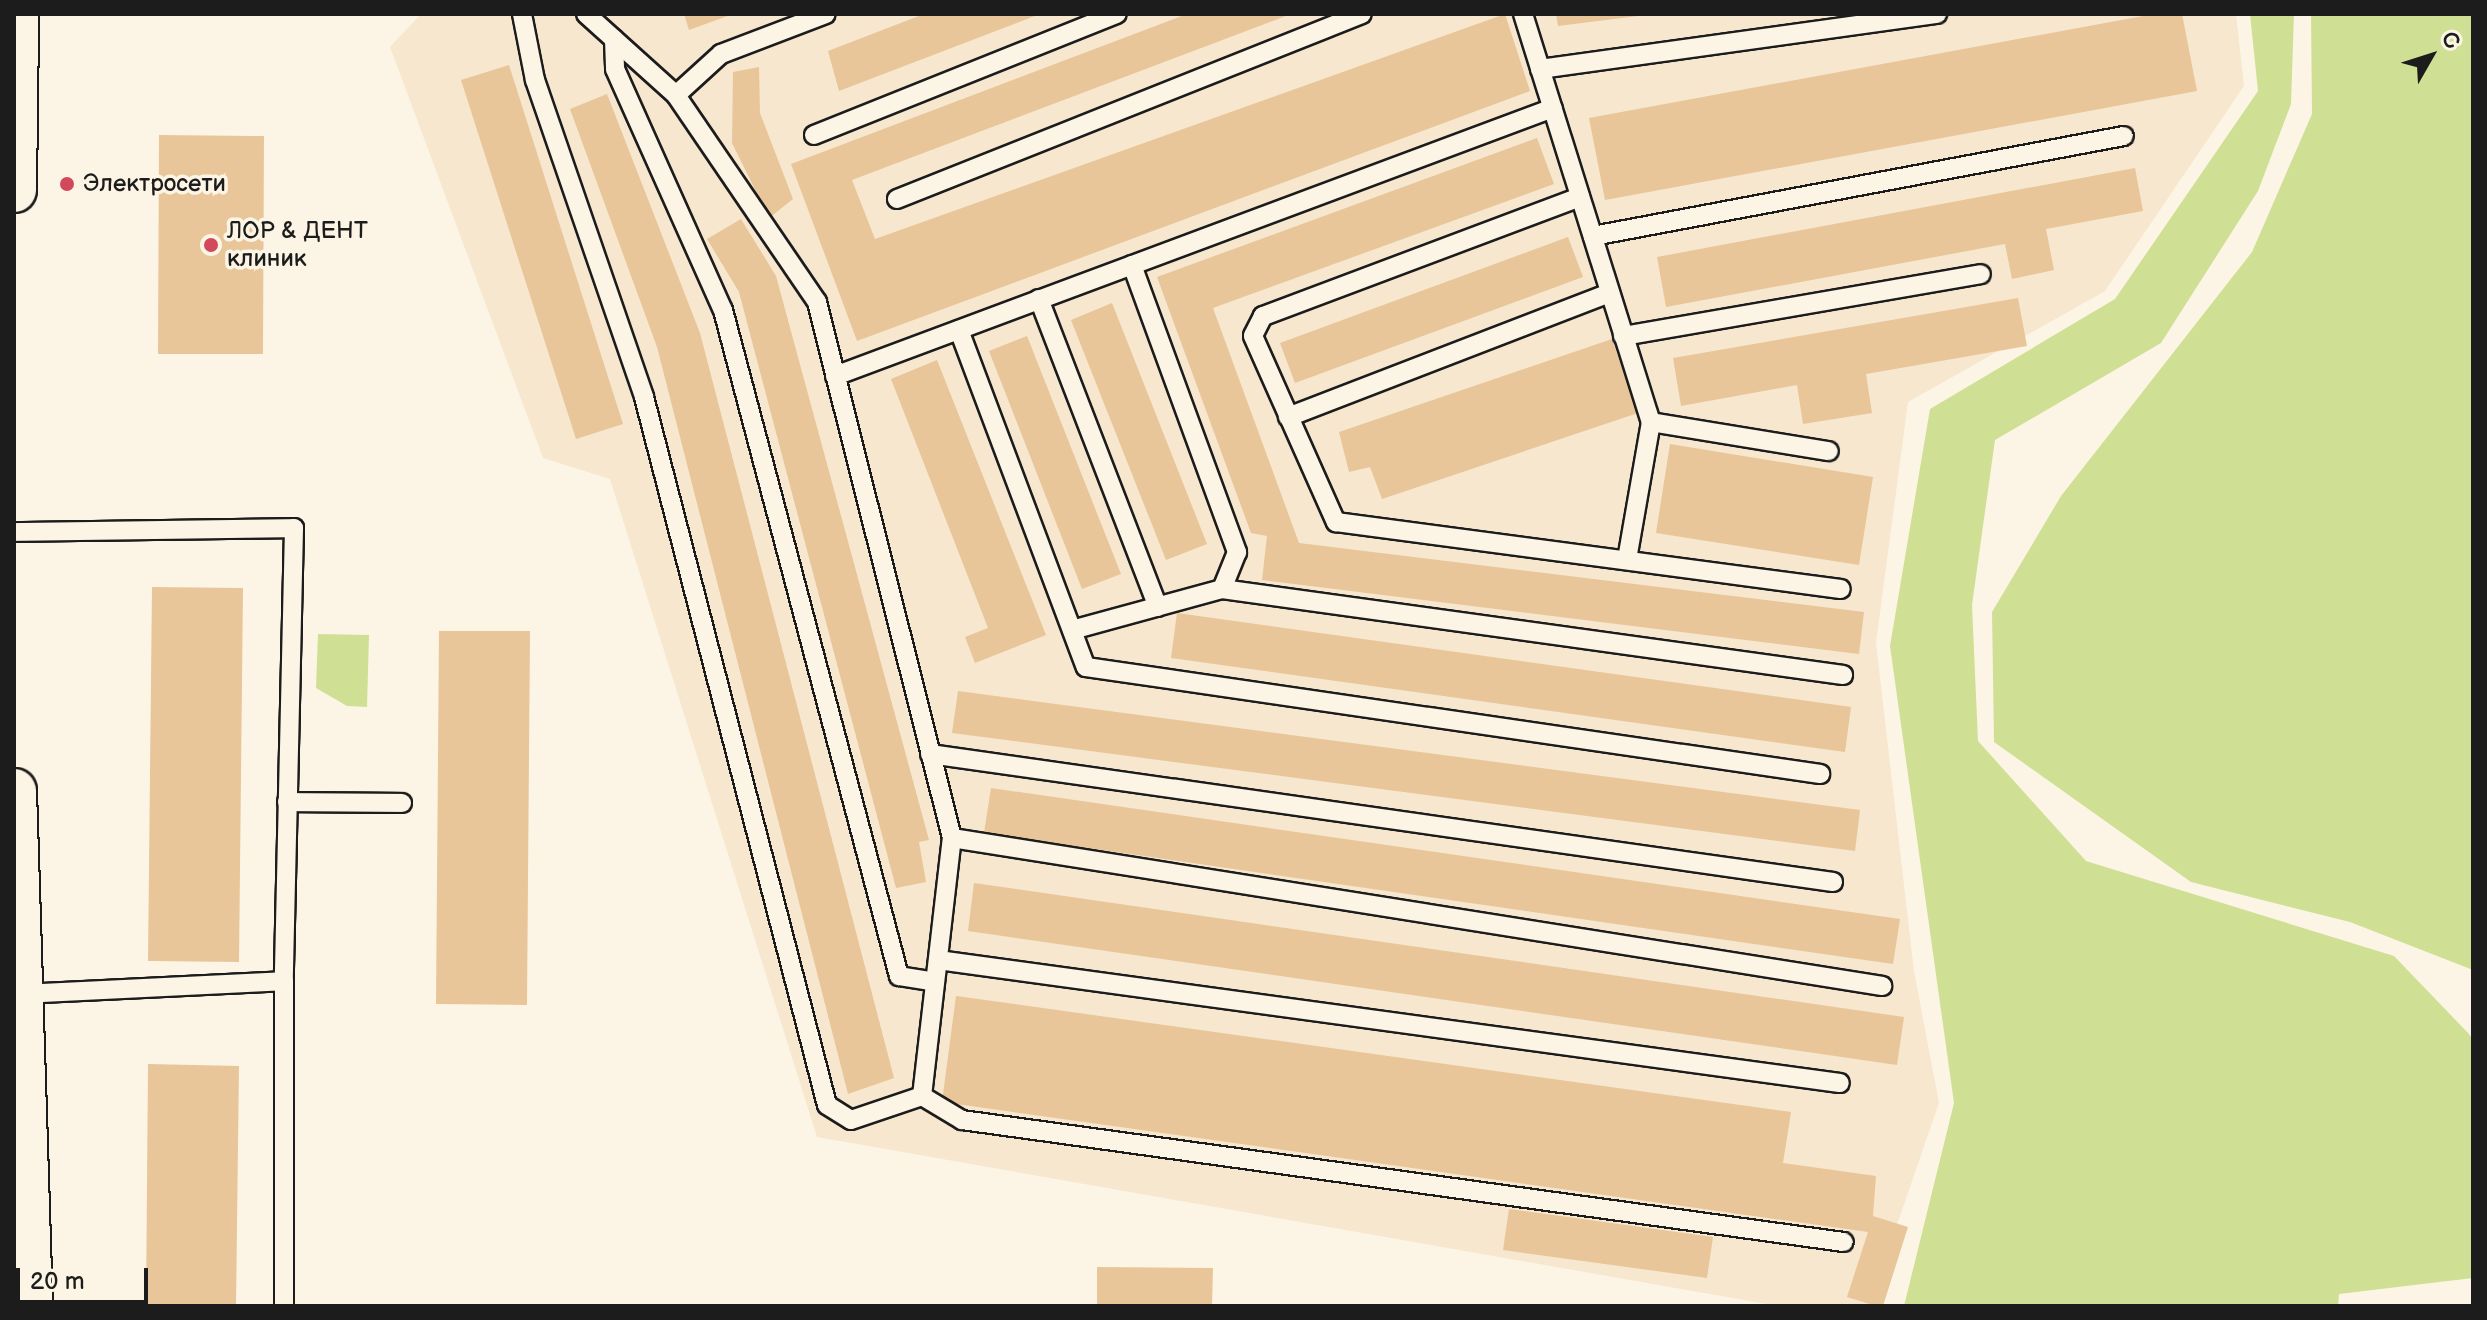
<!DOCTYPE html>
<meta charset="utf-8">
<style>
body{margin:0}
#map{position:relative;width:2487px;height:1320px;overflow:hidden;background:#fcf5e5;font-family:"Balsamiq Sans",sans-serif}
div>[style]{position:absolute}
[style*='--x']{left:calc(var(--x)*1px);top:calc(var(--y)*1px);width:calc(var(--w)*1px);rotate:calc(var(--a)*1deg)}
.built>*{inset:0;background:#f6e7ce}
.green>*{inset:0;background:#cfe094}
.building>*{inset:0;background:#e8c699}
.roads{filter:drop-shadow(2px 0 #1c1c1c) drop-shadow(-2px 0 #1c1c1c) drop-shadow(0 2px #1c1c1c) drop-shadow(0 -2px #1c1c1c)}
.service>*{height:18px;margin:-9px;padding:0 9px;transform-origin:9px;border-radius:9px;background:#fcf5e5}
.secondary>*{height:44px;margin:-22px;padding:0 22px;transform-origin:22px;border-radius:22px;background:#fcf5e5}
.dots>*{width:22px;height:22px;translate:-50% -50%;box-sizing:border-box;border:4px solid #fcf5e5;border-radius:50%}
span{translate:-50% -50%;white-space:nowrap;text-align:center;line-height:1.15;-webkit-text-stroke:7px #fcf5e5;paint-order:stroke}
.poi-label{font-size:24px;color:#1c1c1c}
.left{translate:0 -50%;text-align:left}
.frame{position:absolute;inset:0;border:16px solid #1c1c1c;pointer-events:none}
.north{position:absolute;left:2391px;top:16px;width:80px;height:80px;-webkit-text-stroke:6px #fcf5e5;paint-order:stroke;rotate:51deg;font-size:22px;font-weight:700;line-height:32px;text-align:center;color:#1c1c1c}
.north::after{content:'';display:block;margin:auto;width:28px;height:36px;background:#1c1c1c;clip-path:polygon(50% 0,100% 100%,50% 72%,0 100%)}
.scale{position:absolute;left:16px;top:1268px;width:132px;height:36px;box-sizing:border-box;border:4px solid #1c1c1c;border-top:0;padding-left:10px;font-size:24px;line-height:28px;white-space:nowrap;color:#1c1c1c;-webkit-text-stroke:6px #fcf5e5;paint-order:stroke}
</style>
<div id="map">
<div class="built">
<div style="clip-path:polygon(421px 14px,2236px 14px,2244px 86px,2105px 291px,1908px 402px,1876px 643px,1914px 971px,1939px 1103px,1869px 1306px,1778px 1306px,817px 1137px,610px 479px,543px 458px,390px 47px)"></div>
</div>
<div class="green">
<div style="clip-path:polygon(2250px 14px,2294px 14px,2291px 104px,2258px 191px,2161px 343px,1995px 440px,1972px 605px,1978px 741px,2086px 861px,2394px 956px,2469px 1034px,2473px 1040px,2473px 1278px,2339px 1294px,2338px 1306px,1904px 1306px,1954px 1103px,1890px 646px,1930px 409px,2115px 299px,2258px 91px)"></div>
<div style="clip-path:polygon(2311px 14px,2473px 14px,2473px 970px,2350px 922px,2191px 882px,1994px 742px,1992px 612px,2061px 496px,2252px 252px,2312px 114px)"></div>
<div style="clip-path:polygon(318px 634px,369px 635px,367px 707px,347px 706px,316px 688px)"></div>
</div>
<div class="building">
<div style="clip-path:polygon(684px 14px,733px 14px,689px 30px)"></div>
<div style="clip-path:polygon(924px 14px,1040px 14px,839px 91px,828px 51px)"></div>
<div style="clip-path:polygon(1187px 14px,1291px 14px,852px 180px,875px 239px,1505px 14px,1530px 91px,857px 341px,791px 164px)"></div>
<div style="clip-path:polygon(1556px 14px,1638px 14px,1638px 16px,1558px 26px)"></div>
<div style="clip-path:polygon(2154px 14px,2182px 14px,2197px 91px,1605px 200px,1589px 118px)"></div>
<div style="clip-path:polygon(509px 65px,623px 424px,576px 439px,461px 80px)"></div>
<div style="clip-path:polygon(759px 67px,760px 113px,793px 199px,769px 218px,732px 143px,733px 72px)"></div>
<div style="clip-path:polygon(607px 94px,700px 333px,894px 1078px,848px 1094px,657px 347px,570px 109px)"></div>
<div style="clip-path:polygon(159px 135px,264px 136px,263px 354px,158px 354px)"></div>
<div style="clip-path:polygon(1537px 138px,1554px 184px,1213px 308px,1299px 543px,1864px 612px,1859px 654px,1262px 580px,1267px 536px,1251px 533px,1157px 277px)"></div>
<div style="clip-path:polygon(2135px 168px,2143px 211px,2046px 229px,2054px 270px,2012px 279px,2005px 244px,1666px 307px,1657px 257px)"></div>
<div style="clip-path:polygon(741px 219px,776px 276px,929px 840px,919px 842px,926px 882px,896px 888px,739px 292px,707px 239px)"></div>
<div style="clip-path:polygon(1568px 237px,1583px 277px,1295px 383px,1280px 343px)"></div>
<div style="clip-path:polygon(2018px 298px,2027px 346px,1866px 374px,1872px 413px,1803px 424px,1797px 385px,1681px 406px,1673px 358px)"></div>
<div style="clip-path:polygon(1112px 303px,1207px 544px,1166px 560px,1071px 320px)"></div>
<div style="clip-path:polygon(1027px 336px,1121px 574px,1082px 589px,989px 351px)"></div>
<div style="clip-path:polygon(1612px 339px,1638px 413px,1382px 499px,1370px 467px,1349px 472px,1339px 432px)"></div>
<div style="clip-path:polygon(937px 360px,1046px 635px,975px 663px,965px 637px,988px 628px,891px 379px)"></div>
<div style="clip-path:polygon(1670px 444px,1873px 477px,1859px 565px,1656px 533px)"></div>
<div style="clip-path:polygon(152px 587px,243px 588px,239px 962px,148px 961px)"></div>
<div style="clip-path:polygon(1177px 613px,1851px 707px,1845px 752px,1171px 658px)"></div>
<div style="clip-path:polygon(439px 631px,530px 631px,527px 1005px,436px 1004px)"></div>
<div style="clip-path:polygon(958px 691px,1860px 810px,1855px 851px,952px 733px)"></div>
<div style="clip-path:polygon(991px 788px,1900px 919px,1893px 964px,984px 833px)"></div>
<div style="clip-path:polygon(974px 883px,1904px 1017px,1897px 1065px,968px 931px)"></div>
<div style="clip-path:polygon(956px 996px,1791px 1112px,1783px 1163px,1876px 1176px,1873px 1216px,1908px 1227px,1883px 1306px,1876px 1306px,1847px 1297px,1868px 1232px,942px 1102px)"></div>
<div style="clip-path:polygon(148px 1064px,239px 1066px,236px 1306px,146px 1306px)"></div>
<div style="clip-path:polygon(1509px 1209px,1713px 1237px,1707px 1278px,1503px 1250px)"></div>
<div style="clip-path:polygon(1097px 1267px,1213px 1268px,1212px 1306px,1097px 1306px)"></div>
</div>
<div class="roads">
<div class="service">
<div style="--x:522;--y:14;--w:67;--a:78.9"></div>
<div style="--x:535;--y:80;--w:335;--a:71"></div>
<div style="--x:644;--y:397;--w:731;--a:75.51"></div>
<div style="--x:827;--y:1105;--w:28;--a:32"></div>
<div style="--x:851;--y:1120;--w:75;--a:-18.7"></div>
<div style="--x:922;--y:1096;--w:260;--a:-83.4"></div>
<div style="--x:952;--y:838;--w:553;--a:-104.14"></div>
<div style="--x:817;--y:302;--w:250;--a:-124.3"></div>
<div style="--x:676;--y:95;--w:121;--a:-138"></div>
<div style="--x:1523;--y:14;--w:428;--a:72.6"></div>
<div style="--x:1651;--y:422;--w:140;--a:99.9"></div>
<div style="--x:614;--y:39;--w:30;--a:88"></div>
<div style="--x:615;--y:69;--w:264;--a:65.9"></div>
<div style="--x:723;--y:310;--w:689;--a:75.2"></div>
<div style="--x:899;--y:976;--w:36;--a:9"></div>
<div style="--x:1540;--y:69;--w:401;--a:-7.9"></div>
<div style="--x:676;--y:95;--w:61;--a:-42.3"></div>
<div style="--x:721;--y:54;--w:112;--a:-20.9"></div>
<div style="--x:814;--y:135;--w:326;--a:-21.8"></div>
<div style="--x:1580;--y:197;--w:339;--a:159.4"></div>
<div style="--x:1263;--y:316;--w:22;--a:117"></div>
<div style="--x:1253;--y:336;--w:204;--a:66"></div>
<div style="--x:1336;--y:522;--w:509;--a:7.56"></div>
<div style="--x:897;--y:199;--w:500;--a:-21.7"></div>
<div style="--x:1593;--y:236;--w:540;--a:-10.67"></div>
<div style="--x:1132;--y:265;--w:306;--a:69.9"></div>
<div style="--x:1237;--y:552;--w:40;--a:112"></div>
<div style="--x:1039;--y:299;--w:330;--a:68.9"></div>
<div style="--x:959;--y:330;--w:360;--a:69.4"></div>
<div style="--x:1086;--y:667;--w:742;--a:8.29"></div>
<div style="--x:1623;--y:336;--w:363;--a:-9.8"></div>
<div style="--x:835;--y:376;--w:766;--a:-20.47"></div>
<div style="--x:1288;--y:417;--w:345;--a:-21.1"></div>
<div style="--x:1651;--y:422;--w:180;--a:9.3"></div>
<div style="--x:14;--y:532;--w:280;--a:-0.8"></div>
<div style="--x:294;--y:528;--w:453;--a:91.3"></div>
<div style="--x:284;--y:981;--w:325;--a:90"></div>
<div style="--x:1072;--y:630;--w:156;--a:-15.3"></div>
<div style="--x:1222;--y:589;--w:627;--a:7.88"></div>
<div style="--x:930;--y:754;--w:912;--a:8.07"></div>
<div style="--x:287;--y:802;--w:115;--a:0.5"></div>
<div style="--x:952;--y:838;--w:942;--a:9.04"></div>
<div style="--x:938;--y:960;--w:910;--a:7.77"></div>
<div style="--x:20;--y:994;--w:264;--a:-2.8"></div>
<div style="--x:922;--y:1096;--w:47;--a:31"></div>
<div style="--x:962;--y:1120;--w:890;--a:7.88"></div>
</div>
<div class="secondary">
<div style="--x:14;--y:190;--w:176;--a:-89.3"></div>
<div style="--x:14;--y:791;--w:515;--a:88.22"></div>
</div>
</div>
<div class="dots">
<div style="left:67px;top:184px;background:#d1495b"></div>
<div style="left:211px;top:245px;background:#d1495b"></div>
</div>
<div class="poi-label">
<span class="left" style="left:83px;top:184px">Электросети</span>
<span class="left" style="left:227px;top:245px">ЛОР &amp; ДЕНТ<br>клиник</span>
</div>
<div class="frame"></div>
<div class="north">С</div>
<div class="scale">20 m</div>
</div>
